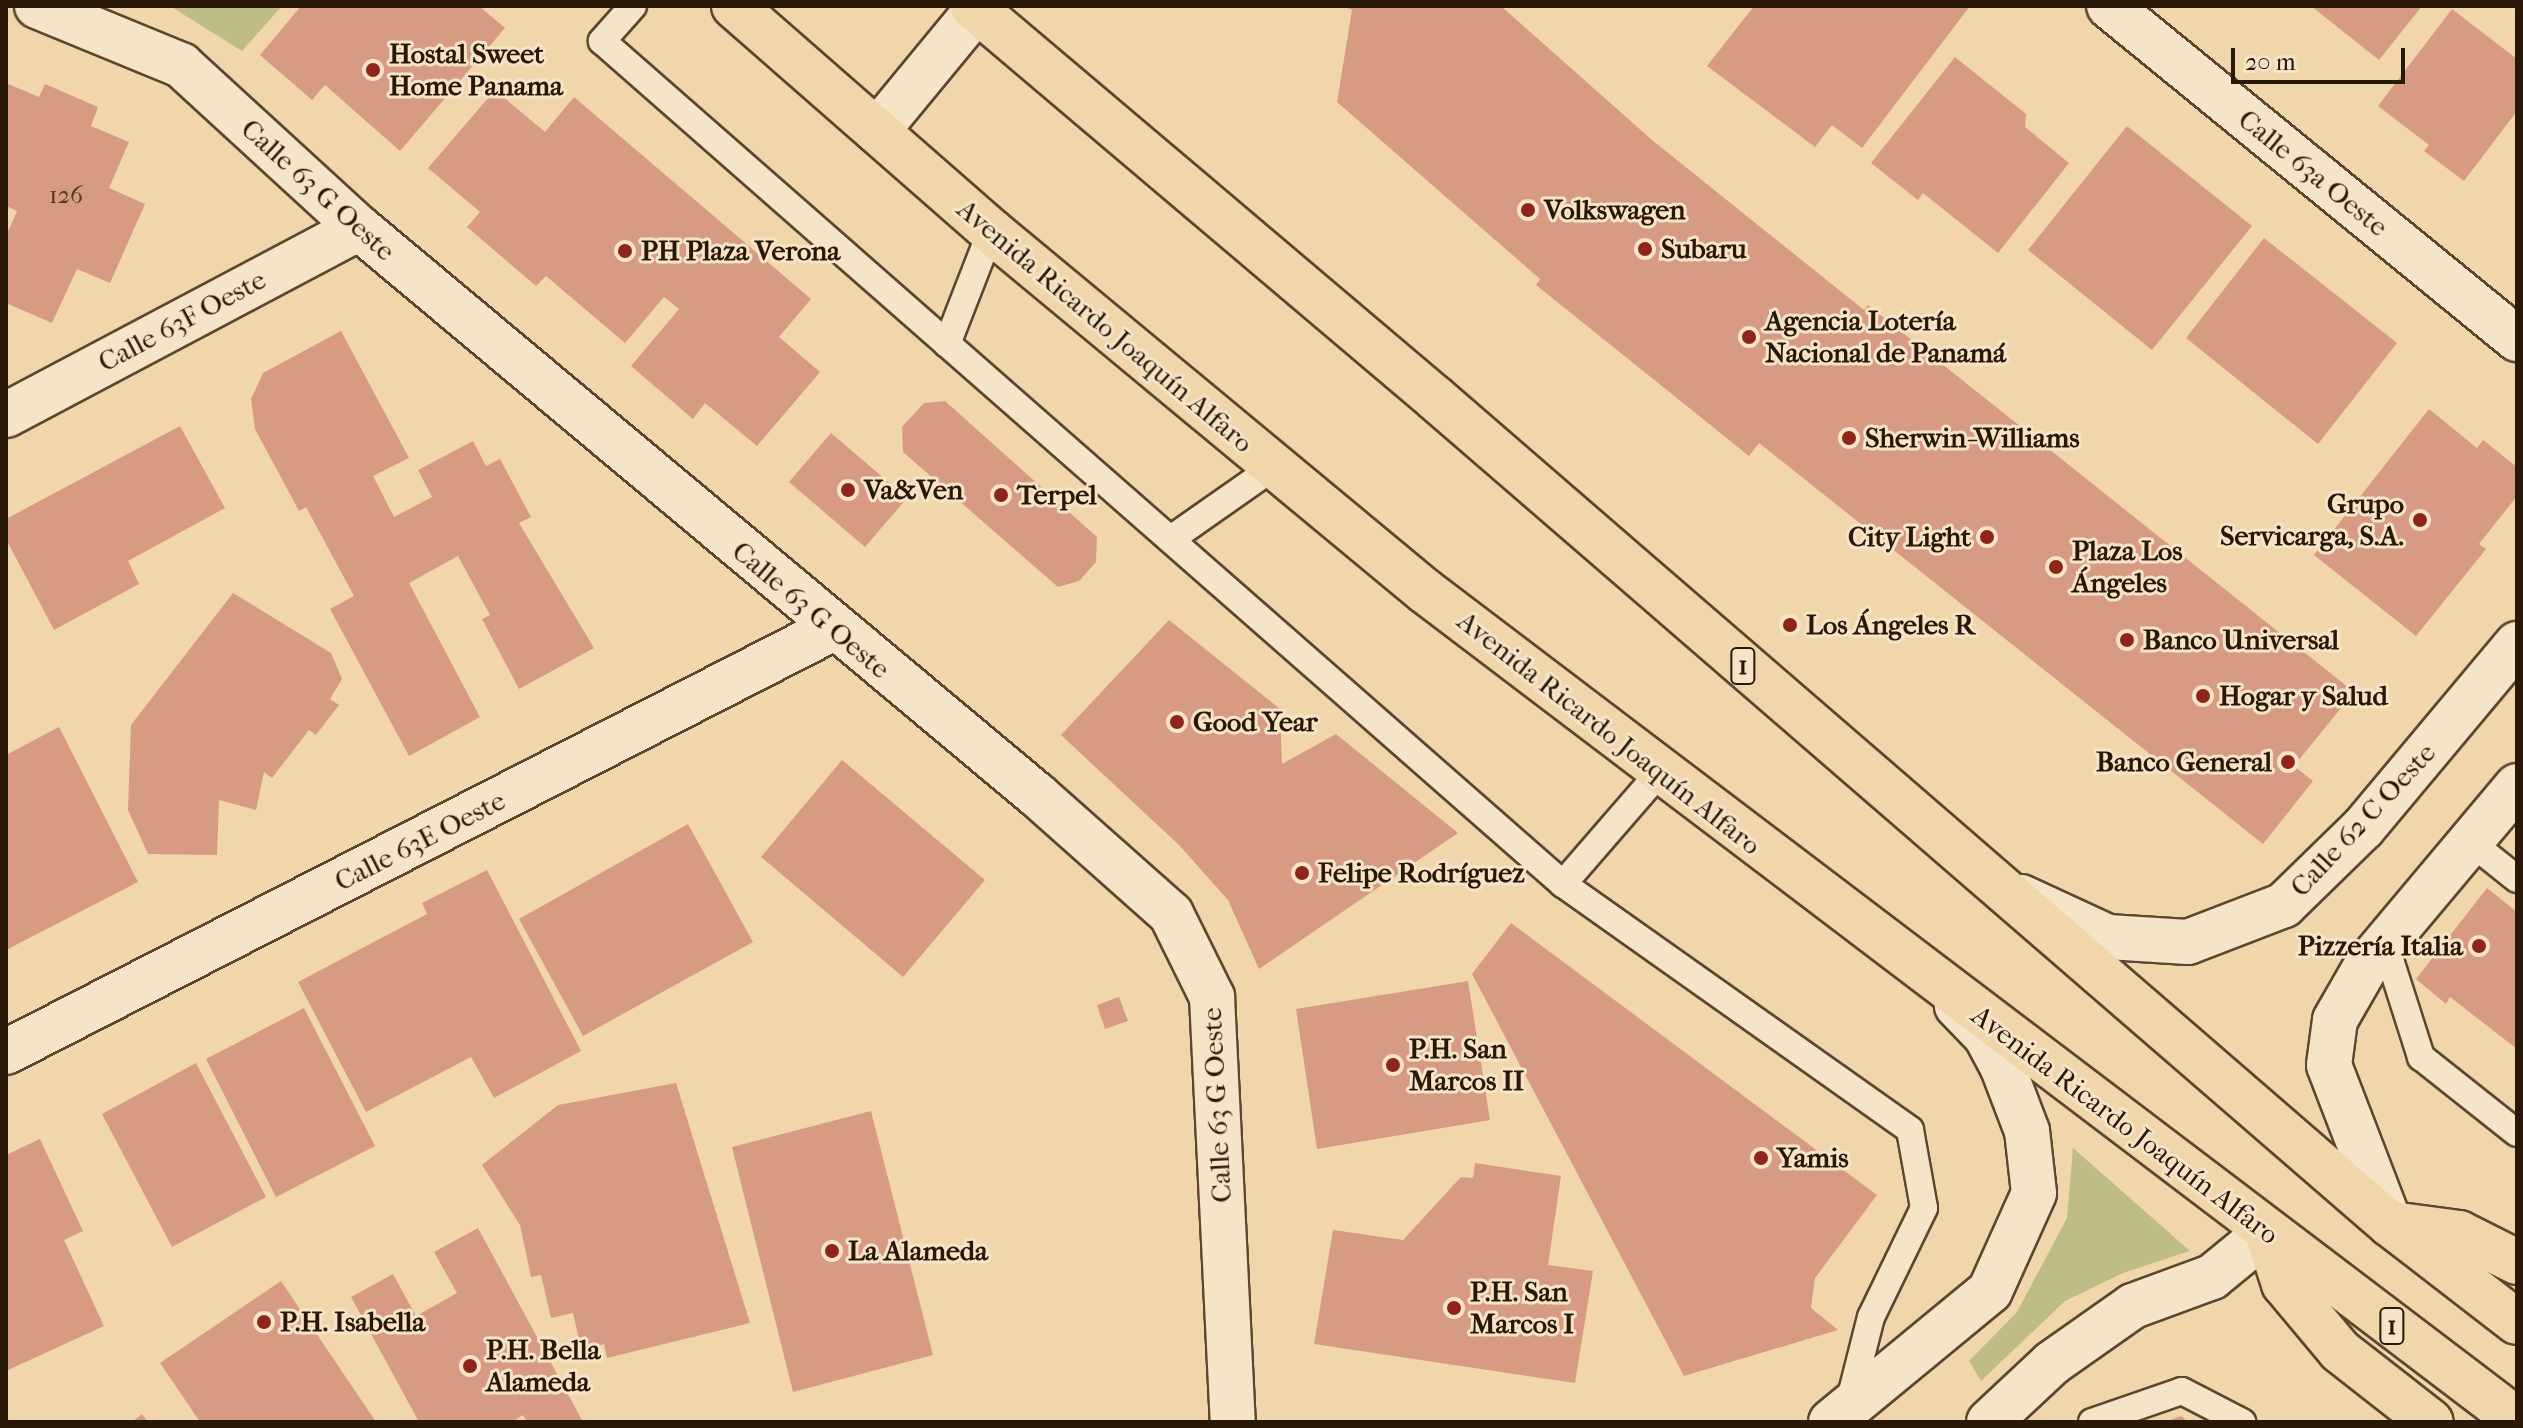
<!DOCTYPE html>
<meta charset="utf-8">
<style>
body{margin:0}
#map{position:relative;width:2523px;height:1428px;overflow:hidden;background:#f1d6ab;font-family:"IM FELL French Canon",serif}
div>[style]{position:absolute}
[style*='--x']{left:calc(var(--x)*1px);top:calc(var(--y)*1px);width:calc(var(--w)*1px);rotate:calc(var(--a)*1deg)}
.green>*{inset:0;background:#bebd86}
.building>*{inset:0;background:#d79b84}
.roads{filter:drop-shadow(2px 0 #5b4730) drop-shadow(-2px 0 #5b4730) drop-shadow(0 2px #5b4730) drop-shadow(0 -2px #5b4730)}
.lane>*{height:26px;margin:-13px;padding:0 13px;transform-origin:13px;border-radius:13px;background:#f6e4c8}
.street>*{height:44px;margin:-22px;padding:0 22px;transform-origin:22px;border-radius:22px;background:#f6e4c8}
.primary>*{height:44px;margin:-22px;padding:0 22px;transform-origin:22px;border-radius:22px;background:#f1d6ab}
.dots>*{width:22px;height:22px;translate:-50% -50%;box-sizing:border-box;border:4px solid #f6e4c8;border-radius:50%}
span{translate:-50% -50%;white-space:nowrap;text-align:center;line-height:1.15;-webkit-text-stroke:6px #f6e4c8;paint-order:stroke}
.number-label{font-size:24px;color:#543826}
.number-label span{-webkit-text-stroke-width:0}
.shield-label span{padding:2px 6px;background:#f6e4c8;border:2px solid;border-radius:6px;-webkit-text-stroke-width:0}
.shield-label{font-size:26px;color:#291707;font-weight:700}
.poi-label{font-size:28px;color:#291707;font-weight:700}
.left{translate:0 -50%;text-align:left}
.right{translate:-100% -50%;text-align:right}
.street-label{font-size:28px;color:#291707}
.frame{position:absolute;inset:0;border:8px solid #291707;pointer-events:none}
.scale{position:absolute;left:2231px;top:48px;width:174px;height:36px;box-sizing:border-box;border:4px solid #291707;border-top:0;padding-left:10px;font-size:24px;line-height:28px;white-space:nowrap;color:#291707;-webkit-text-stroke:6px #f6e4c8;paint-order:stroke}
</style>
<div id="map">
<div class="green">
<div style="clip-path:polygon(170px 6px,282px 6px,242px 51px)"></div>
<div style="clip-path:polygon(2073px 1148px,2190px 1251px,2123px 1273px,2065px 1301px,1981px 1381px,1969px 1361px,2017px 1312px,2067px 1218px)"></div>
</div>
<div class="building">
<div style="clip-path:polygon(301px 6px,479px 6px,505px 28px,400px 151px,325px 85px,312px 100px,260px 55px)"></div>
<div style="clip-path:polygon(1342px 6px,1501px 6px,1652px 140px,1864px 310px,1868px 305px,2354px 692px,2294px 766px,2313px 781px,2263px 844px,1759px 443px,1749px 456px,1536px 285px,1540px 279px,1337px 102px,1352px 10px)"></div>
<div style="clip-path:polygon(1754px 6px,1970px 6px,1862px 148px,1832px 125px,1815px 147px,1707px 66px)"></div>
<div style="clip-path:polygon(2311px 6px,2422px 6px,2379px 60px)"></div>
<div style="clip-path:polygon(2452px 9px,2517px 59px,2517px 111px,2464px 181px,2424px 151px,2429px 145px,2378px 106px)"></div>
<div style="clip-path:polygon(1955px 57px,2026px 114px,2025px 127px,2069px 163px,1998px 253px,1923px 193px,1918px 200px,1871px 163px)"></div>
<div style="clip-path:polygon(6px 83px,39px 97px,45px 84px,98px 107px,91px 126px,129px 142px,109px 188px,145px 204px,110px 283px,77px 269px,52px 323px,6px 303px,6px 236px,17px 211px,6px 206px)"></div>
<div style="clip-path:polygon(495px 90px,545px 132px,574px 97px,811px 299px,779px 337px,820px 372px,757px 446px,705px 403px,693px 419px,631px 366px,679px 309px,664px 297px,625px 343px,546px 276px,536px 286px,467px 227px,480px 212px,428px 168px)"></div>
<div style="clip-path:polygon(2127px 126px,2252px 226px,2152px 350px,2028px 250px)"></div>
<div style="clip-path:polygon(2264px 238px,2397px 343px,2318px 444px,2186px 338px)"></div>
<div style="clip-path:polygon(341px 331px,409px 458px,373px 476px,394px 517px,432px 497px,418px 470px,473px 441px,486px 466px,500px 459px,531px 517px,519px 523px,594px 648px,519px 689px,482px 619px,490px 615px,458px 556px,409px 583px,480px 717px,409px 756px,330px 609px,354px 596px,306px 507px,299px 511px,255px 429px,251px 399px,263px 373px)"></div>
<div style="clip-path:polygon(945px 401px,1097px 537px,1096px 562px,1079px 581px,1058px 587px,903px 452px,902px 427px,924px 403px)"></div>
<div style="clip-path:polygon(2429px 409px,2477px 448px,2483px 440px,2517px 467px,2517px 496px,2479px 544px,2486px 549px,2416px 636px,2314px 555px)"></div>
<div style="clip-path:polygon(180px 426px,225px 508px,128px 561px,139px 584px,54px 630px,6px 539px,6px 519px)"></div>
<div style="clip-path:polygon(831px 433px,907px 498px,865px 547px,789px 482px)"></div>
<div style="clip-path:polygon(233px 593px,331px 653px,342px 679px,330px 699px,339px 705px,316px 735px,309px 730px,272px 778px,264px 772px,256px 810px,219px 800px,217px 855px,148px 854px,128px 810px,131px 725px)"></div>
<div style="clip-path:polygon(1169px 620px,1280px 709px,1282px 764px,1336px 734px,1458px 833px,1259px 969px,1228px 900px,1179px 845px,1061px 735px)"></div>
<div style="clip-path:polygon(59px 727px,138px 882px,6px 950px,6px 755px)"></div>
<div style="clip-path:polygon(842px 760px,985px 880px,903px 977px,761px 857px)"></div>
<div style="clip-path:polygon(688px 824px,753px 942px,583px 1036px,519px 919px)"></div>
<div style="clip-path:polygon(487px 870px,581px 1051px,494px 1098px,471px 1057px,366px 1112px,298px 982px,427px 914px,422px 903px)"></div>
<div style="clip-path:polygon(2487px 888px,2517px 912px,2517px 1049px,2450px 997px,2446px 1004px,2416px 979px)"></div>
<div style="clip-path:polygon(1511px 923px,1877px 1195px,1815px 1278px,1811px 1308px,1838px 1330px,1684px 1376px,1472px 974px)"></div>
<div style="clip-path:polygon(1468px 981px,1490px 1120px,1317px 1149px,1296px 1009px)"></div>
<div style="clip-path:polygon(1119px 997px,1128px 1021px,1105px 1029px,1097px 1005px)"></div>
<div style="clip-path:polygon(304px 1008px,375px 1146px,276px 1197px,206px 1059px)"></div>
<div style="clip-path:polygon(196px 1063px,266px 1197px,172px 1247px,102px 1114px)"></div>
<div style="clip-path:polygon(676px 1083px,750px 1323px,607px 1358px,604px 1344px,582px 1352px,573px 1313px,551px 1318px,541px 1275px,531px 1277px,520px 1225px,482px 1165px,558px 1105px)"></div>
<div style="clip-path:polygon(871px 1111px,933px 1355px,793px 1392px,732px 1147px)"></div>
<div style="clip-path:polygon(40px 1139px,83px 1231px,64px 1240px,104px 1326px,6px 1371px,6px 1155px)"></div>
<div style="clip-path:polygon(1475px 1163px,1561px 1176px,1548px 1265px,1593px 1271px,1575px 1383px,1314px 1344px,1333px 1230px,1403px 1240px,1461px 1177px,1473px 1178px)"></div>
<div style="clip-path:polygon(478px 1228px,583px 1422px,527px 1422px,523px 1415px,512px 1422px,419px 1422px,351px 1297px,393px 1274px,416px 1316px,457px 1293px,434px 1252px)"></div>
<div style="clip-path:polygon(281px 1281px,376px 1422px,200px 1422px,160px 1363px)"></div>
<div style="clip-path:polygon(142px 1414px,148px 1422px,132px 1422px)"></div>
<div style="clip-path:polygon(2181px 1416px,2189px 1422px,2165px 1422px)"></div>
</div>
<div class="roads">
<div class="lane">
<div style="--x:633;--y:6;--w:47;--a:131.5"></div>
<div style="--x:602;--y:41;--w:1278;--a:41.26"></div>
<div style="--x:1563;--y:884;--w:147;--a:-49.1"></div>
<div style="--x:947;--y:344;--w:121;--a:-68.7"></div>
<div style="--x:1171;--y:539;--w:123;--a:-35.1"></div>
<div style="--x:2473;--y:844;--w:56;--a:38.5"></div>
<div style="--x:1563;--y:884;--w:425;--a:35.3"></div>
<div style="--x:1910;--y:1130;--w:79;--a:79.8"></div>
<div style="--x:1924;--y:1208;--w:121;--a:115.9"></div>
<div style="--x:1871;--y:1317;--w:90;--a:104.2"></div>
<div style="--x:2385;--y:944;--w:119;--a:72.3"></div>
<div style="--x:2421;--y:1057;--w:122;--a:38.4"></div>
<div style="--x:2092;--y:1422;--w:95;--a:-19"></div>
<div style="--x:2182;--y:1391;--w:68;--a:27.3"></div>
</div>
<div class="street">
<div style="--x:37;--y:6;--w:156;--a:22.3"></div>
<div style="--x:181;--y:65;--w:241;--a:42.5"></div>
<div style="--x:359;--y:228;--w:884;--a:39.91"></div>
<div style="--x:1037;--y:795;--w:179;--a:41.6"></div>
<div style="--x:1171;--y:914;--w:93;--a:63.7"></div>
<div style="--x:1212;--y:997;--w:426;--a:87.2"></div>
<div style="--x:2109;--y:6;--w:527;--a:39.22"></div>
<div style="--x:877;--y:131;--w:162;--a:-50.5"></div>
<div style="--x:6;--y:415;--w:399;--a:-27.9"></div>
<div style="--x:2021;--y:897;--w:96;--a:24.7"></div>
<div style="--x:2108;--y:937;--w:80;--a:3.6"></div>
<div style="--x:2188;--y:942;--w:103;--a:-21.1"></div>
<div style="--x:2284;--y:905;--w:110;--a:-44.3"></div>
<div style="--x:2363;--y:828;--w:240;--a:-50.1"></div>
<div style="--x:6;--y:1052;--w:928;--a:-27.12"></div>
<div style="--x:2390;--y:1224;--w:170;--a:-111"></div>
<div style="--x:2329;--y:1065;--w:45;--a:-82.4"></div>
<div style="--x:2335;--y:1020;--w:62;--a:-60.1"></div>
<div style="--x:2366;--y:966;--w:235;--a:-50"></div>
<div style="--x:1831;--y:1422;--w:206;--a:-39.5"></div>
<div style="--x:1990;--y:1291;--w:107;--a:-65.8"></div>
<div style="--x:2034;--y:1193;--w:62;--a:-96.4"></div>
<div style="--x:2027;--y:1131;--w:67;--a:-110.9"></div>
<div style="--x:2003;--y:1068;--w:36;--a:-118"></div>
<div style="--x:1986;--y:1036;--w:42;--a:-134"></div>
<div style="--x:1989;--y:1422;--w:86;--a:-43.1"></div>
<div style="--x:2052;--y:1363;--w:99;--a:-35.1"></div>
<div style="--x:2133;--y:1306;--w:84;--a:-20.2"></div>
<div style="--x:2212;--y:1277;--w:71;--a:-39.3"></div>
</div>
<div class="primary">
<div style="--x:734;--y:6;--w:342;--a:41.2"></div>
<div style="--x:991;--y:231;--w:564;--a:39.68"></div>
<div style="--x:1425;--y:591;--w:1371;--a:37.2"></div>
<div style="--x:972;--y:6;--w:607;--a:40.25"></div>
<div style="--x:1435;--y:398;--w:1263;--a:40.86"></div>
<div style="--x:2390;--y:1224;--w:160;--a:37.7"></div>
<div style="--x:2391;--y:1224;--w:69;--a:7.5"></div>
<div style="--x:2459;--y:1233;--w:65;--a:26.6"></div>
<div style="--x:2267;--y:1232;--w:55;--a:71.9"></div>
<div style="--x:2284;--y:1284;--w:87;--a:50.1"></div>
<div style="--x:2340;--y:1351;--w:115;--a:38"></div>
</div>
</div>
<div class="dots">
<div style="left:373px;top:70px;background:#8f2418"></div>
<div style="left:1528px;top:210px;background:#8f2418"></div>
<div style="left:1645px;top:249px;background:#8f2418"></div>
<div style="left:625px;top:251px;background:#8f2418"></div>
<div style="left:1749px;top:337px;background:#8f2418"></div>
<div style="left:1849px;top:438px;background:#8f2418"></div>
<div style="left:848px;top:490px;background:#8f2418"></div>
<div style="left:1001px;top:495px;background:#8f2418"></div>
<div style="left:2420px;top:520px;background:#8f2418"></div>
<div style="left:1987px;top:537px;background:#8f2418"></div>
<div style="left:2056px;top:567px;background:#8f2418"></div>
<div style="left:1790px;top:625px;background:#8f2418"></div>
<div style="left:2127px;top:640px;background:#8f2418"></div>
<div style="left:2203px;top:696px;background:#8f2418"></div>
<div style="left:1177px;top:722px;background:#8f2418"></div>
<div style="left:2288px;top:762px;background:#8f2418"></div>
<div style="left:1302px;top:873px;background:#8f2418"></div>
<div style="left:2479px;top:946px;background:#8f2418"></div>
<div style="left:1393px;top:1065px;background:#8f2418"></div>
<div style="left:1761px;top:1158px;background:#8f2418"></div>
<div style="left:832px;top:1251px;background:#8f2418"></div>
<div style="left:1454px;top:1308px;background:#8f2418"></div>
<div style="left:264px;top:1322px;background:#8f2418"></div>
<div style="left:470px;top:1366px;background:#8f2418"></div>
</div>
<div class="number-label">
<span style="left:66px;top:196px">126</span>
</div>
<div class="shield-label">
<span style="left:1743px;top:666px">1</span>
<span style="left:2392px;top:1326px">1</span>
</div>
<div class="poi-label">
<span class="left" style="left:389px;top:70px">Hostal Sweet<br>Home Panama</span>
<span class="left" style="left:1544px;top:210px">Volkswagen</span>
<span class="left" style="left:1661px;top:249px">Subaru</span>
<span class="left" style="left:641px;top:251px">PH Plaza Verona</span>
<span class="left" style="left:1765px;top:337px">Agencia Lotería<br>Nacional de Panamá</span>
<span class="left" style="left:1865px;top:438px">Sherwin-Williams</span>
<span class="left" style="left:864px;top:490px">Va&amp;Ven</span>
<span class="left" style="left:1017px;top:495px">Terpel</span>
<span class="right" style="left:2404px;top:520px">Grupo<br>Servicarga, S.A.</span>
<span class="right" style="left:1971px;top:537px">City Light</span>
<span class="left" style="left:2072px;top:567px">Plaza Los<br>Ángeles</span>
<span class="left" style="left:1806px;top:625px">Los Ángeles R</span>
<span class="left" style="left:2143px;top:640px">Banco Universal</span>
<span class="left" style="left:2219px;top:696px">Hogar y Salud</span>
<span class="left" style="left:1193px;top:722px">Good Year</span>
<span class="right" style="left:2272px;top:762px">Banco General</span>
<span class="left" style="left:1318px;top:873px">Felipe Rodríguez</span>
<span class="right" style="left:2463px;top:946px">Pizzería Italia</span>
<span class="left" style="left:1409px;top:1065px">P.H. San<br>Marcos II</span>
<span class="left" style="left:1777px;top:1158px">Yamis</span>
<span class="left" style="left:848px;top:1251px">La Alameda</span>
<span class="left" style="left:1470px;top:1308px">P.H. San<br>Marcos I</span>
<span class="left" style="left:280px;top:1322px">P.H. Isabella</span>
<span class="left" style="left:486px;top:1366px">P.H. Bella<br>Alameda</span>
</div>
<div class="street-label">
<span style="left:2313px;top:173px;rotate:39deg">Calle 63a Oeste</span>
<span style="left:318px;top:190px;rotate:42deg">Calle 63 G Oeste</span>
<span style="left:182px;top:321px;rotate:-28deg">Calle 63F Oeste</span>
<span style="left:1105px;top:326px;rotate:40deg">Avenida Ricardo Joaquín Alfaro</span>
<span style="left:811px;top:610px;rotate:40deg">Calle 63 G Oeste</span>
<span style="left:1609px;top:733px;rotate:38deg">Avenida Ricardo Joaquín Alfaro</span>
<span style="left:2363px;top:820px;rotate:-47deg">Calle 62 C Oeste</span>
<span style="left:420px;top:841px;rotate:-27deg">Calle 63E Oeste</span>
<span style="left:1217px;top:1105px;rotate:-93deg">Calle 63 G Oeste</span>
<span style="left:2125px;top:1125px;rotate:37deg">Avenida Ricardo Joaquín Alfaro</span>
</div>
<div class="frame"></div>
<div class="scale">20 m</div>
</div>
